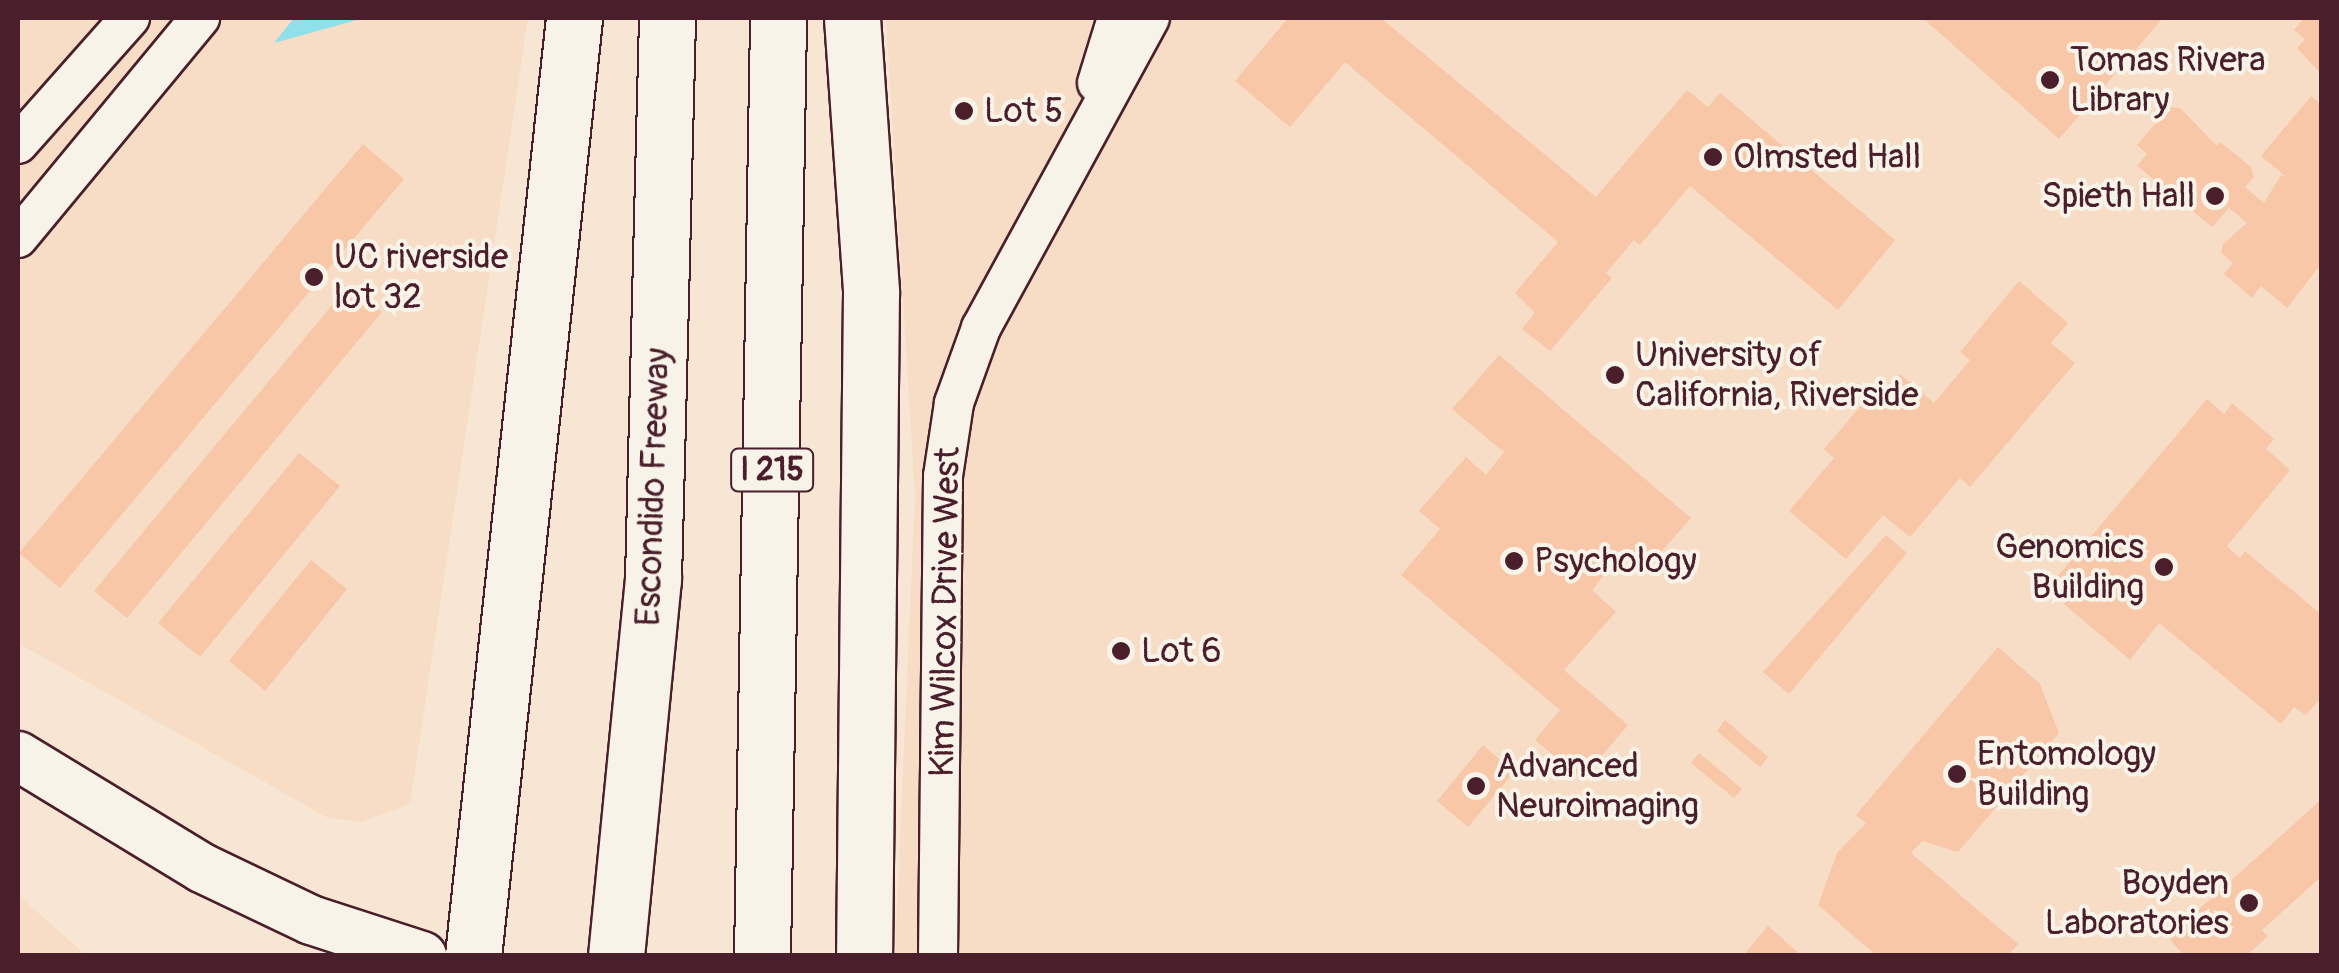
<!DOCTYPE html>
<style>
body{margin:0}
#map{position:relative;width:2339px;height:973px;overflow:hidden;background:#f7e6d4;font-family:Pangolin,sans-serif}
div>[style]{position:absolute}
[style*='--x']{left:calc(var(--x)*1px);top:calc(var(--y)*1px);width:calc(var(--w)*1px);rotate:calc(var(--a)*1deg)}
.built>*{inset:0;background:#f7ddc6}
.water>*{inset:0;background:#8fe0e8}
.building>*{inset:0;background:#f7c7a7}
.roads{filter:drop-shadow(2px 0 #4a1f2b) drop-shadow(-2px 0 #4a1f2b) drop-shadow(0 2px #4a1f2b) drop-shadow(0 -2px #4a1f2b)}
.tertiary>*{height:38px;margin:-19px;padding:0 19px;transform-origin:19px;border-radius:19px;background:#f7f3e8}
.primary>*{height:48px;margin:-24px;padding:0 24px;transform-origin:24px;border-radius:24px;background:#f7f3e8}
.motorway>*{height:55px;margin:-27.5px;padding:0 27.5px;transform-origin:27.5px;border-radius:27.5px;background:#f7f3e8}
.dots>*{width:28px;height:28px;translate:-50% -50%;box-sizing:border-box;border:5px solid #f7f3e8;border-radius:50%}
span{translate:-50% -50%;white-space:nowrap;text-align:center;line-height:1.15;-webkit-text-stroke:8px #f7f3e8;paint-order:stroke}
.shield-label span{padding:2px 8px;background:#f7f3e8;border:2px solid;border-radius:8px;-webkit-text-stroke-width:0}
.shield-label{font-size:32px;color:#4a1f2b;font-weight:700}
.poi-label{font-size:35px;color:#4a1f2b}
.left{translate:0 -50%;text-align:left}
.right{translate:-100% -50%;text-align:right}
.street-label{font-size:35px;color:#4a1f2b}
.frame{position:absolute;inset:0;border:20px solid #4a1f2b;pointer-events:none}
</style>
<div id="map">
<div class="built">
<div style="clip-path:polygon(18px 18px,528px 18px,410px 804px,361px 822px,328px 818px,18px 643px)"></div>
<div style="clip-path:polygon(886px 18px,2321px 18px,2321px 955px,895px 955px,915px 496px)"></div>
<div style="clip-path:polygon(18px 895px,86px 955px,18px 955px)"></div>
</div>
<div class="water">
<div style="clip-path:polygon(294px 18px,364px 18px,274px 43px)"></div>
</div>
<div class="building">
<div style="clip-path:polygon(1288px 18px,1381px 18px,1596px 197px,1687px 90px,1708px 107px,1720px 93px,1895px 240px,1838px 310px,1690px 186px,1640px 245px,1634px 240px,1606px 273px,1612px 278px,1550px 351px,1522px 329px,1535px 313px,1515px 293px,1558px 242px,1345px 62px,1290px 127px,1235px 81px)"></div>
<div style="clip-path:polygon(1923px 18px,2163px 18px,2059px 139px)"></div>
<div style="clip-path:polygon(2304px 18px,2322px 18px,2322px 75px,2297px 48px,2305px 39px,2294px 30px)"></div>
<div style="clip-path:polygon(2311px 96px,2322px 105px,2322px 263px,2287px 308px,2261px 286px,2252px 298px,2224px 274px,2233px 263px,2221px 253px,2223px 244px,2247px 223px,2229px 208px,2212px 227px,2137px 166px,2147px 154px,2137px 145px,2170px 107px,2180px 108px,2217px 146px,2220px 142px,2251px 167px,2254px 177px,2245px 187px,2264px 203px,2281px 175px,2286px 177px,2261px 156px)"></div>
<div style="clip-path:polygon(363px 144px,404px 179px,60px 588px,19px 553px)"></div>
<div style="clip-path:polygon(2019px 281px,2068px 323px,2051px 343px,2075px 363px,1970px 487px,1960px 478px,1910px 537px,1883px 515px,1846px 559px,1789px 511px,1834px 458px,1824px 449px,1877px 387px,1884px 393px,1900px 374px,1934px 403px,1970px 360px,1960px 352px)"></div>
<div style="clip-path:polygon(349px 285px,382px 312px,127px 618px,94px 591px)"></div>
<div style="clip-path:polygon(1499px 355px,1691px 518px,1645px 570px,1623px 552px,1592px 590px,1616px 612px,1564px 670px,1628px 725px,1582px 779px,1535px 740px,1560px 710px,1401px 575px,1440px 529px,1419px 511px,1466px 457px,1486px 475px,1504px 452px,1452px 409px)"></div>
<div style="clip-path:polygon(2207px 399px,2224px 414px,2232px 403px,2274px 439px,2266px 449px,2290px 470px,2227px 546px,2240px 558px,2245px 551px,2322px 615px,2322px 697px,2306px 715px,2294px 707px,2281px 724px,2159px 623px,2130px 660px,2064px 604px,2074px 591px,2057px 577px)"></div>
<div style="clip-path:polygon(299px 453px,340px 486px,200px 657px,158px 623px)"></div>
<div style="clip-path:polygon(1886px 535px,1907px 553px,1789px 694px,1763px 672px)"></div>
<div style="clip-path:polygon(311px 560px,347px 589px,265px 691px,229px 661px)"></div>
<div style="clip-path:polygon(1998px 647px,2040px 684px,2059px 733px,1958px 852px,1922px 841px,1911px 853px,2018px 944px,2008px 956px,1877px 956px,1818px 905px,1837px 853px,1866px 823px,1856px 815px)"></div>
<div style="clip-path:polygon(1725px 720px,1768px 757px,1760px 767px,1717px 731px)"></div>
<div style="clip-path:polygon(1483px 745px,1514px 772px,1468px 827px,1437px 801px)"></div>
<div style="clip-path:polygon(1699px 753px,1742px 789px,1734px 798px,1691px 763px)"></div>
<div style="clip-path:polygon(2322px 799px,2322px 876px,2262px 930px,2268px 936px,2246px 956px,2184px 956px,2168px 937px)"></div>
<div style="clip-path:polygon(1768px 926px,1802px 956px,1743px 956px)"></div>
</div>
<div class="roads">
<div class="tertiary">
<div style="--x:1097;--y:83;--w:68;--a:-72.9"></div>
<div style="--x:18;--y:144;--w:169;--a:-48.4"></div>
<div style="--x:18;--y:238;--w:286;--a:-50.4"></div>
<div style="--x:938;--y:956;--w:480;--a:-89.4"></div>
<div style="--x:943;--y:476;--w:74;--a:-81.4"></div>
<div style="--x:954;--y:403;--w:80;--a:-70.2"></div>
<div style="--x:981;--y:328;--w:353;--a:-61.4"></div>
</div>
<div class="primary">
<div style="--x:18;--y:756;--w:215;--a:31.3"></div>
<div style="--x:202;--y:868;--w:121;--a:25.5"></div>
<div style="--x:311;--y:920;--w:117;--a:18"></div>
</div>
<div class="motorway">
<div style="--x:852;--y:18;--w:276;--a:86"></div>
<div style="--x:871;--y:293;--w:663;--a:90.6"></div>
<div style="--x:473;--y:956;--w:943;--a:-83.85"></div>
<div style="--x:616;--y:956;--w:379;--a:-84.4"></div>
<div style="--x:653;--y:579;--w:561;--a:-88.57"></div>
<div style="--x:762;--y:956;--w:938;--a:-89.02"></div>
</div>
</div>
<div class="dots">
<div style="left:2050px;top:80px;background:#4a1f2b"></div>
<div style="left:964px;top:111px;background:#4a1f2b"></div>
<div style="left:1713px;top:157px;background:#4a1f2b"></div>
<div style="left:2215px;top:196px;background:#4a1f2b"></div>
<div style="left:314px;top:277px;background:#4a1f2b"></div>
<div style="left:1615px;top:375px;background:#4a1f2b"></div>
<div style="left:1514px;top:561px;background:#4a1f2b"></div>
<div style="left:2164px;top:567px;background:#4a1f2b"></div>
<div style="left:1121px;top:651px;background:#4a1f2b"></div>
<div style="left:1957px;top:774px;background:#4a1f2b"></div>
<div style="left:1476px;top:786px;background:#4a1f2b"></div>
<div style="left:2249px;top:903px;background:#4a1f2b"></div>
</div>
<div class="shield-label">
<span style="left:772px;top:470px">I 215</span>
</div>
<div class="poi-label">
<span class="left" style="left:2070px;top:80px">Tomas Rivera<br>Library</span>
<span class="left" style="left:984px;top:111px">Lot 5</span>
<span class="left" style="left:1733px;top:157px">Olmsted Hall</span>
<span class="right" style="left:2195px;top:196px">Spieth Hall</span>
<span class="left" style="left:334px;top:277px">UC riverside<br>lot 32</span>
<span class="left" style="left:1635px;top:375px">University of<br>California, Riverside</span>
<span class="right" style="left:2144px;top:567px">Genomics<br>Building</span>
<span class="left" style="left:1534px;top:561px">Psychology</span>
<span class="left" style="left:1141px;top:651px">Lot 6</span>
<span class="left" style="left:1977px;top:774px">Entomology<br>Building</span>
<span class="left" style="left:1496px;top:786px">Advanced<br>Neuroimaging</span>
<span class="right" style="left:2229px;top:903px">Boyden<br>Laboratories</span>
</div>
<div class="street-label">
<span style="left:653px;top:487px;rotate:-88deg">Escondido Freeway</span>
<span style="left:945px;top:612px;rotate:-89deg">Kim Wilcox Drive West</span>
</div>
<div class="frame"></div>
</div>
